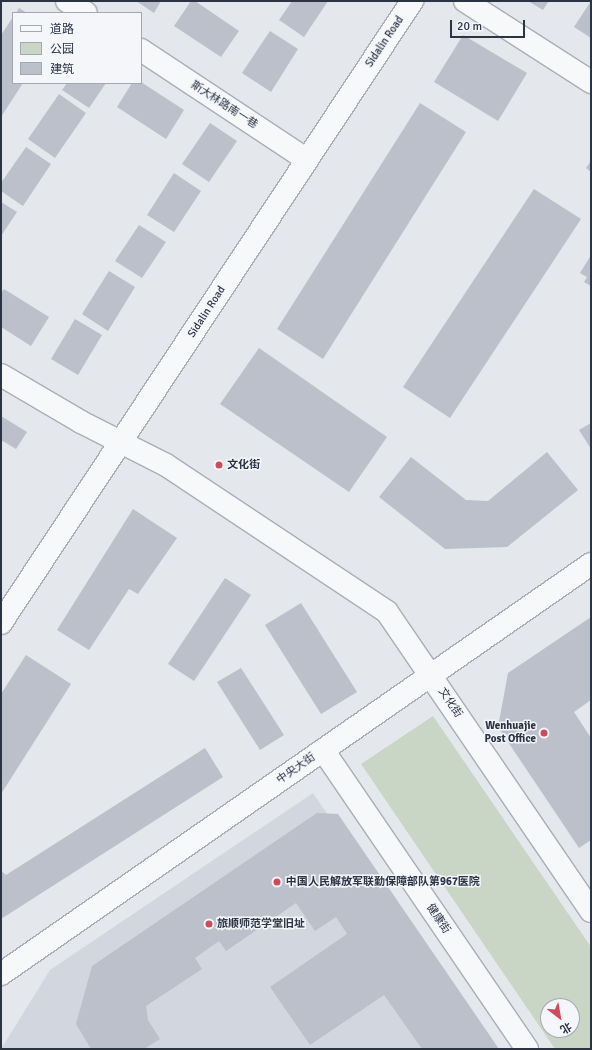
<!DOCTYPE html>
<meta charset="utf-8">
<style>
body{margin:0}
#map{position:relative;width:592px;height:1050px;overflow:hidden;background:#e4e7ec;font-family:Signika,"Noto Sans SC",sans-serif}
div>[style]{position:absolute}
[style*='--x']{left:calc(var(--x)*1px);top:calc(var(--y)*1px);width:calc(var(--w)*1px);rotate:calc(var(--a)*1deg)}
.built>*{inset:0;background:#d2d6de}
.green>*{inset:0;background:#c9d6c5}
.building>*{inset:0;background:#bbc0ca}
.roads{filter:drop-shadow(1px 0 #a9aeb7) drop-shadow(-1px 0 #a9aeb7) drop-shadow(0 1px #a9aeb7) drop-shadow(0 -1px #a9aeb7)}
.minor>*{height:22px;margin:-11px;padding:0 11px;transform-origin:11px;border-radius:11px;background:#f7f8fa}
.dots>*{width:11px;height:11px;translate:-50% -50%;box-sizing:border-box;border:2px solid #f4f6f9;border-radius:50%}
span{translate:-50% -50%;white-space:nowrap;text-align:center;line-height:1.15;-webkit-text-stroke:3px #f4f6f9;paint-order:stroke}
.street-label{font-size:11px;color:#2b3445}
.poi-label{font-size:11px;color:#2b3445;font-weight:700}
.left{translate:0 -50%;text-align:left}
.right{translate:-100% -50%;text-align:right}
.frame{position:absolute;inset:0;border:2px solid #2b3445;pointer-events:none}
.legend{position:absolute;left:12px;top:12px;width:130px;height:72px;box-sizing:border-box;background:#f4f6f9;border:1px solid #a4a8b1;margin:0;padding:5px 7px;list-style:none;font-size:12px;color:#2b3445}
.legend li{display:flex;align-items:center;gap:8px;height:20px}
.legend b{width:20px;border:1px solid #a4a8b1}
.north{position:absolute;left:540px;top:998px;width:40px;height:40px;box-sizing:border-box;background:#f4f6f9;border:1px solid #a4a8b1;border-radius:50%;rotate:149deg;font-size:11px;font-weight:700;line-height:16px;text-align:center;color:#2b3445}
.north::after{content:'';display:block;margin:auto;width:14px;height:18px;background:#d1495b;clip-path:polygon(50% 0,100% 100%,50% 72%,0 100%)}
.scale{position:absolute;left:450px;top:20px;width:75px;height:18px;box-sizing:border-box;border:2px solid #2b3445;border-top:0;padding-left:5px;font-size:12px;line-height:14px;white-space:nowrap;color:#2b3445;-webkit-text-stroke:3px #f4f6f9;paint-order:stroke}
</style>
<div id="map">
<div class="built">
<div style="clip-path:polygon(313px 793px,488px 1049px,1px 1049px,50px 970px)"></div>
</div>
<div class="green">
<div style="clip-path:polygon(evenodd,433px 716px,591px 947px,591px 1049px,555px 1049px,361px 764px,433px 716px,548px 1006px,572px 1006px,572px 1030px,548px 1030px,548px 1006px)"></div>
</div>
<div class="building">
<div style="clip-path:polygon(136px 1px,161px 1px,154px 13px)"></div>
<div style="clip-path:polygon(191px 1px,195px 1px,239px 31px,221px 57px,174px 26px)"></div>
<div style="clip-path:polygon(292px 1px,328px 1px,304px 37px,279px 20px)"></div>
<div style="clip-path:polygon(528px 1px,549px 1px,543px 10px)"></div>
<div style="clip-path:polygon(591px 1px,591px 38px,574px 27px)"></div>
<div style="clip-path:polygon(19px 8px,27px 13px,16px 13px)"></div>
<div style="clip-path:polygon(13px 17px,13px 83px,23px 83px,1px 117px,1px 35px)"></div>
<div style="clip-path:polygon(270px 31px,298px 49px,271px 92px,242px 73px)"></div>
<div style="clip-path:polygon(463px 35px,527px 73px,498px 121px,434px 82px)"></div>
<div style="clip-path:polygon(141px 82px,184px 110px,166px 139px,117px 107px,132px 83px)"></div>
<div style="clip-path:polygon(67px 83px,106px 83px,89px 108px,62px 90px)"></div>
<div style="clip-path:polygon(59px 94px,86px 113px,55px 158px,28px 139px)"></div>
<div style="clip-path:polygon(420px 103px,466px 132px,323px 359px,277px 329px)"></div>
<div style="clip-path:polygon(210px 123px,237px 141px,209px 182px,182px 164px)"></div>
<div style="clip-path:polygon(26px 147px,51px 164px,23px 206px,1px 191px,1px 183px)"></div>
<div style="clip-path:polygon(591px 161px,591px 172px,586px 168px)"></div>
<div style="clip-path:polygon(174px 173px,201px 191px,174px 232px,147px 215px)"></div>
<div style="clip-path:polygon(534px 189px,581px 219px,450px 418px,403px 387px)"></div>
<div style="clip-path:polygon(1px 202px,17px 212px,1px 236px)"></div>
<div style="clip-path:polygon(139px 225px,166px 242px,142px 278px,115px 261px)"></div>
<div style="clip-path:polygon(591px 255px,591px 286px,584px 282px,587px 277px,580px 273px)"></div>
<div style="clip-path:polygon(109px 271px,135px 287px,108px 331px,82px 314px)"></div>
<div style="clip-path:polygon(4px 289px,49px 317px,31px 346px,1px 327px,1px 293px)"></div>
<div style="clip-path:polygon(75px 319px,102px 335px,78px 375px,51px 359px)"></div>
<div style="clip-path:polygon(259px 348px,387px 437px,349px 492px,220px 404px)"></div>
<div style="clip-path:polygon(1px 416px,27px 432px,16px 449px,1px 440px)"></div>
<div style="clip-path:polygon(591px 423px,591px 449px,579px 430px)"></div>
<div style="clip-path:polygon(547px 452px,578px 490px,507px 547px,445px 549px,379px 497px,411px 457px,466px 500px,488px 501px)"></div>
<div style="clip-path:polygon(133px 509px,177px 538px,138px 594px,129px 589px,89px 650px,57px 630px)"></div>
<div style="clip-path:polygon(225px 578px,251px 595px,194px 681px,168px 664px)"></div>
<div style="clip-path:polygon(301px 603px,357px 692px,321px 714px,265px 625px)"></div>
<div style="clip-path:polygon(591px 617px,591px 700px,574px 712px,591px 738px,591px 840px,579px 848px,498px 727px,508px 673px)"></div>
<div style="clip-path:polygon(26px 655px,71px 684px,1px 794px,1px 694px)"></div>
<div style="clip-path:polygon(241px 668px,284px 735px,260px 750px,217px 682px)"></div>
<div style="clip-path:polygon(205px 748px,223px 777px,1px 919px,1px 871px,6px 875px)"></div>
<div style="clip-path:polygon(317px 813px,338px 814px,499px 1049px,422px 1049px,384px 995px,310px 1045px,270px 987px,347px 934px,336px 917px,315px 931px,296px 903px,226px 951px,219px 941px,195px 958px,202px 969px,146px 1006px,148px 1020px,160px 1039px,144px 1049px,91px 1049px,76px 1024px,92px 966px)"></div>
</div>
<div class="roads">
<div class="minor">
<div style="--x:67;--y:1;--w:22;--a:32"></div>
<div style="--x:465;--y:1;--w:150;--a:32.7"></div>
<div style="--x:141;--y:50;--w:199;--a:33.5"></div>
<div style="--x:1;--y:375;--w:93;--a:30.4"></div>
<div style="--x:81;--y:422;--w:95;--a:26.8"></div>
<div style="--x:166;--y:465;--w:265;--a:33.6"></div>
<div style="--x:387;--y:612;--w:362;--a:55.7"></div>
<div style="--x:1;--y:623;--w:746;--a:-56.54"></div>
<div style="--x:323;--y:750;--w:362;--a:55.7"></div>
<div style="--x:1;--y:974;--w:718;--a:-34.8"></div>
</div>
</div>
<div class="dots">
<div style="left:219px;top:465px;background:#d1495b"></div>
<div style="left:544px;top:733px;background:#d1495b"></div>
<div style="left:277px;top:882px;background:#d1495b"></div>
<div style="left:209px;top:924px;background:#d1495b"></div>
</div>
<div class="street-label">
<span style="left:385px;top:42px;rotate:-56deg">Sidalin Road</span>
<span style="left:224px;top:105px;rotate:33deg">斯大林路南一巷</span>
<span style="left:207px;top:312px;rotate:-57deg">Sidalin Road</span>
<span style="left:450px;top:703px;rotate:56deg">文化街</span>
<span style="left:296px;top:769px;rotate:-35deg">中央大街</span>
<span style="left:438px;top:919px;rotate:56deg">健康街</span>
</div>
<div class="poi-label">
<span class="left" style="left:227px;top:465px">文化街</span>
<span class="right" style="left:536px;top:733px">Wenhuajie<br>Post Office</span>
<span class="left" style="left:286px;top:882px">中国人民解放军联勤保障部队第967医院</span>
<span class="left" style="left:217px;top:924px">旅顺师范学堂旧址</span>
</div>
<div class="frame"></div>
<ul class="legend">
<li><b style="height:5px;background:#f7f8fa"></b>道路</li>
<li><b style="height:11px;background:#c9d6c5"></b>公园</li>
<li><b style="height:11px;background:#bbc0ca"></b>建筑</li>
</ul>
<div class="north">北</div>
<div class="scale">20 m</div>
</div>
